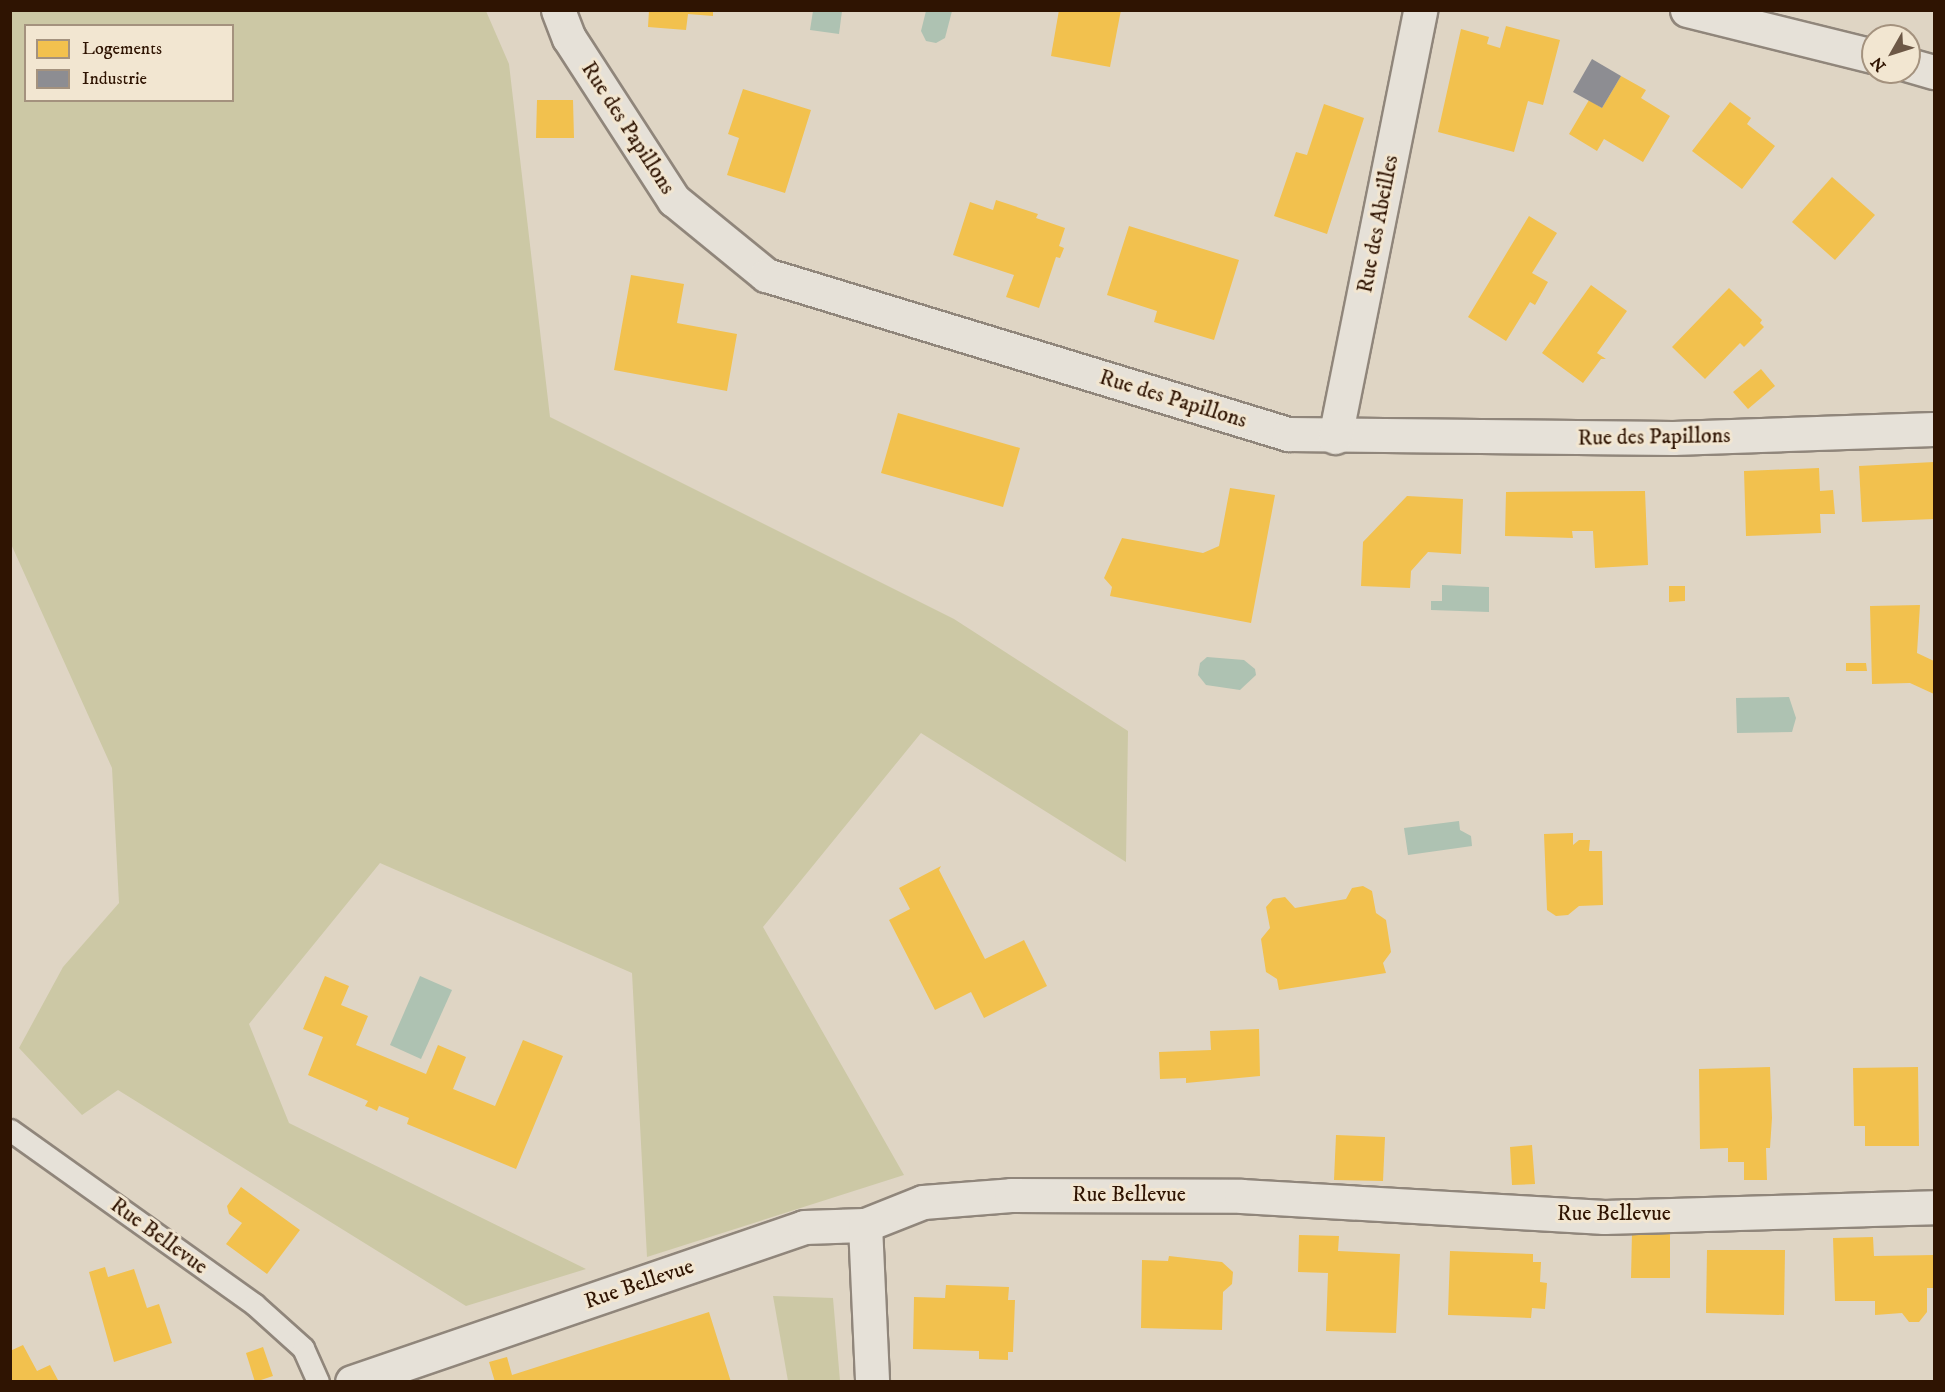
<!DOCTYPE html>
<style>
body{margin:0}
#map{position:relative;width:1945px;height:1392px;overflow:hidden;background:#dfd5c4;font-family:"IM FELL DW Pica",serif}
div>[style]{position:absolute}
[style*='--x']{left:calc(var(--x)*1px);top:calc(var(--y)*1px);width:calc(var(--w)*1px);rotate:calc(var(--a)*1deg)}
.green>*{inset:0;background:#ccc8a5}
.water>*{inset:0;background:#aec2b2}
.homes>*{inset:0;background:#f2c14e}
.industry>*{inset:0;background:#8d8d92}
.roads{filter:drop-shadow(2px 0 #90867b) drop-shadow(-2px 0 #90867b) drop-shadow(0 2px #90867b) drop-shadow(0 -2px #90867b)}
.lane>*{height:21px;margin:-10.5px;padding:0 10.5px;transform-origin:10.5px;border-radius:10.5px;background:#e6e1d8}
.street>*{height:33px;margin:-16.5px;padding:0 16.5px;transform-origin:16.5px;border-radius:16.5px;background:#e6e1d8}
span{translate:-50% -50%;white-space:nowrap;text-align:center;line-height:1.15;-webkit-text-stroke:6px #f2e6d1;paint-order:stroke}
.street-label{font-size:22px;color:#2f1402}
.frame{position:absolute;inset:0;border:12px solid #2f1402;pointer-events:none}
.legend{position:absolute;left:24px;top:24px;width:210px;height:78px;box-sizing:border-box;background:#f2e6d1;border:2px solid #a4927e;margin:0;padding:8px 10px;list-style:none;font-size:18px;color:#2f1402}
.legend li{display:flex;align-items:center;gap:12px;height:30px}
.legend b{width:30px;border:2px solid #a4927e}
.north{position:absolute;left:1861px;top:24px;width:60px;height:60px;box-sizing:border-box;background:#f2e6d1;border:2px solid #a4927e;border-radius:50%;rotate:231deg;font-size:16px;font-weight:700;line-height:24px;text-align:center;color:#2f1402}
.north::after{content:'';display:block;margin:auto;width:21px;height:27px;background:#6d5846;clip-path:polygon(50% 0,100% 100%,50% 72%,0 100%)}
</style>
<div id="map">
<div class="green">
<div style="clip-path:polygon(evenodd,10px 11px,486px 11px,509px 64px,550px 417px,954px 619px,1128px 731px,1126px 862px,921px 733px,763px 927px,904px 1175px,647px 1257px,632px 973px,380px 863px,249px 1024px,289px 1123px,586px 1269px,466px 1306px,118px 1090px,82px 1115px,19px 1048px,63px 967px,119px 903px,112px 768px,11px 544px,10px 11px,26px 26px,232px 26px,232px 100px,26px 100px,26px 26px)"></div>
<div style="clip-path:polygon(773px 1296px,833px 1298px,840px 1381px,788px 1381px)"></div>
</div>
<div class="water">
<div style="clip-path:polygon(813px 11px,842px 11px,839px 34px,810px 30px)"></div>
<div style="clip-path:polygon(926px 11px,952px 11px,945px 38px,936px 43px,926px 41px,921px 31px)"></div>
<div style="clip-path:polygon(1442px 585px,1489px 587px,1489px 612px,1431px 610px,1431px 601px,1442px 601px)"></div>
<div style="clip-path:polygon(1207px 657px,1244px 660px,1255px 669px,1256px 675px,1240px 690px,1206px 685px,1198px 675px,1200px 663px)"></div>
<div style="clip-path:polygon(1789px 697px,1796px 718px,1792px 732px,1737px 733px,1736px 698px)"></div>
<div style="clip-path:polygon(1459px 821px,1460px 830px,1471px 836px,1472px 846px,1408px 855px,1404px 828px)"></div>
<div style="clip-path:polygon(420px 976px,452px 990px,421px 1059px,390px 1045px)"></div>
</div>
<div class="homes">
<div style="clip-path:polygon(649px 10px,713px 10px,713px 16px,688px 14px,686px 30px,648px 27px)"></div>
<div style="clip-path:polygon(1059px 10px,1121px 10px,1110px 67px,1051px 56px)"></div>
<div style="clip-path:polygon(1506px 26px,1560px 40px,1543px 105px,1528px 101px,1514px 152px,1438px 132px,1461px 29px,1489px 37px,1487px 44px,1500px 48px)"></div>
<div style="clip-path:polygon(1621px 76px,1646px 90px,1641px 98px,1670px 116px,1643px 162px,1604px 139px,1597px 151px,1569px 134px,1589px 100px,1602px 108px)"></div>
<div style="clip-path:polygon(743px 89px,811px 110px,785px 193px,727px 175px,739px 138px,728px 134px)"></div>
<div style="clip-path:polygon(537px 100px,573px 100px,574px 138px,536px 138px)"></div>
<div style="clip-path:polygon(1730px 102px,1751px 118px,1747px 124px,1775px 146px,1742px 189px,1692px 151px)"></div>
<div style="clip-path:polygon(1324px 104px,1364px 118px,1327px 234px,1274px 216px,1296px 152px,1307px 155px)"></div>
<div style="clip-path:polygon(1832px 177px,1875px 215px,1835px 260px,1792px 222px)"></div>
<div style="clip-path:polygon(996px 200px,1038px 214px,1036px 218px,1065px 228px,1059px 246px,1064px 248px,1060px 258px,1056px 257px,1039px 308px,1006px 297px,1014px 275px,953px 255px,970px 202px,993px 210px)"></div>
<div style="clip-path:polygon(1529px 216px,1557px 233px,1532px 273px,1548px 282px,1535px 305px,1530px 302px,1506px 341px,1468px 317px)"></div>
<div style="clip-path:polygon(1129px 226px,1239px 260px,1214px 340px,1154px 322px,1157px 311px,1107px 295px)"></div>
<div style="clip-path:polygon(631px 275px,684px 284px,677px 323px,737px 334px,727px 391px,614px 370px)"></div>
<div style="clip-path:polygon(1591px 285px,1627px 311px,1597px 353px,1606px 359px,1601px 359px,1583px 383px,1542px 353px)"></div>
<div style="clip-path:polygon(1729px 288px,1762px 320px,1760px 323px,1764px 327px,1744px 347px,1740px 343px,1705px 379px,1672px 347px)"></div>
<div style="clip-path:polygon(1761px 369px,1775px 386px,1748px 409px,1733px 392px)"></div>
<div style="clip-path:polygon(898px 413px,1020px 448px,1003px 507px,881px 473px)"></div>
<div style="clip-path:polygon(1934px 462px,1934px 519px,1862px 522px,1859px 466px)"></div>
<div style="clip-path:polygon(1819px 468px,1820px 491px,1833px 490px,1835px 514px,1820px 514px,1821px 533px,1746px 536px,1744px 471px)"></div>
<div style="clip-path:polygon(1230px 488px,1275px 495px,1251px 623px,1110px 596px,1112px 587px,1104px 578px,1122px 538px,1203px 553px,1219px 546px)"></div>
<div style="clip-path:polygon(1645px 491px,1648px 565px,1595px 568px,1593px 531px,1572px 531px,1573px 538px,1505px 536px,1506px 492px)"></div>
<div style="clip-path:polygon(1407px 496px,1463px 499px,1461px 554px,1428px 552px,1411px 571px,1410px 588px,1361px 586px,1363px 542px)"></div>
<div style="clip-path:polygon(1669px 586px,1685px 586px,1685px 601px,1669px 602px)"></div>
<div style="clip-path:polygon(1920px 605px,1917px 653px,1934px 661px,1934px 694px,1910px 683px,1872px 684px,1870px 606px)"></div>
<div style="clip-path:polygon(1846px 663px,1866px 663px,1867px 671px,1846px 671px)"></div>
<div style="clip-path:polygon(1573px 833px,1573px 845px,1579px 840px,1590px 840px,1589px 851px,1602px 851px,1603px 905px,1579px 906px,1568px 915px,1556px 916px,1547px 910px,1544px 834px)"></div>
<div style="clip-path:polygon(941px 866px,939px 870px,985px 959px,1024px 940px,1047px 986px,984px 1018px,971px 992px,935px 1010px,889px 920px,910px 909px,899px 888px)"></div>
<div style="clip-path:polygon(1363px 886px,1372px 891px,1376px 913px,1386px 920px,1391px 952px,1383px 963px,1386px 973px,1279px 990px,1277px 979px,1266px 972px,1261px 939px,1270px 928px,1266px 907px,1273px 899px,1285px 897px,1295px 908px,1346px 899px,1352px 888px)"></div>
<div style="clip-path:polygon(325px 976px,349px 986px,341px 1005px,368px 1016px,356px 1045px,426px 1074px,438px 1045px,466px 1057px,453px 1089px,495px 1106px,523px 1040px,563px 1056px,516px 1169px,407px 1124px,409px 1118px,379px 1106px,377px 1111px,371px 1108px,365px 1106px,368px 1101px,308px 1075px,323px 1037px,303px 1029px)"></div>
<div style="clip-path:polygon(1259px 1029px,1260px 1076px,1186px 1083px,1186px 1078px,1160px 1079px,1159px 1052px,1211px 1050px,1210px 1031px)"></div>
<div style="clip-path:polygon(1770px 1067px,1772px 1118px,1770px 1148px,1766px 1148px,1767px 1180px,1744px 1180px,1744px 1162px,1728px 1162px,1728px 1148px,1700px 1149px,1699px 1069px)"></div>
<div style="clip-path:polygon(1918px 1067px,1919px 1146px,1865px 1146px,1865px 1126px,1854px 1126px,1853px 1068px)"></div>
<div style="clip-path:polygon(1336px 1135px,1385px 1137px,1383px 1181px,1334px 1180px)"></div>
<div style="clip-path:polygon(1532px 1145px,1535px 1184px,1512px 1185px,1510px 1147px)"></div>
<div style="clip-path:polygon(241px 1187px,300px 1230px,267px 1274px,226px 1244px,242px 1223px,229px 1214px,227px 1206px)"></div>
<div style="clip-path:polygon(1632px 1232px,1670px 1233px,1670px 1278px,1631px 1278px)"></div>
<div style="clip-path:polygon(1299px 1235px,1339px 1236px,1338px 1251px,1400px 1254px,1396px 1333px,1326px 1331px,1328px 1273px,1298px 1272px)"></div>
<div style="clip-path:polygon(1873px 1237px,1874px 1256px,1934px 1255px,1934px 1288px,1927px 1288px,1927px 1312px,1919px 1322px,1909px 1322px,1902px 1313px,1875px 1315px,1875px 1301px,1835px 1301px,1833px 1238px)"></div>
<div style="clip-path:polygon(1707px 1250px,1785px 1250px,1784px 1315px,1706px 1313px)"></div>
<div style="clip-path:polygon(1450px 1251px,1533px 1254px,1533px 1262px,1541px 1262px,1540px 1282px,1547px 1283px,1545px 1309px,1532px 1308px,1531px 1318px,1448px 1315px)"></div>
<div style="clip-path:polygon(1169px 1256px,1222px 1262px,1233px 1272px,1232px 1284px,1223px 1292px,1222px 1330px,1141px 1328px,1142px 1260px,1168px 1261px)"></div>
<div style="clip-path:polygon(105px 1267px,108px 1277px,134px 1269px,147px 1308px,159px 1304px,172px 1343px,114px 1362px,89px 1272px)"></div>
<div style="clip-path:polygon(946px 1285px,1009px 1287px,1008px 1300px,1015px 1300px,1013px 1352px,1008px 1352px,1008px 1360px,979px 1359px,979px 1351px,913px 1349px,914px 1297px,945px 1298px)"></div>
<div style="clip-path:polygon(709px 1312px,731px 1382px,495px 1382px,489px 1362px,507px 1357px,512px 1375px)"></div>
<div style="clip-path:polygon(23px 1345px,37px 1371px,50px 1365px,59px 1382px,10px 1382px,10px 1351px)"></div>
<div style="clip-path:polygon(263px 1347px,273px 1376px,255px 1382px,246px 1353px)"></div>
</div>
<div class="industry">
<div style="clip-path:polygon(1592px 59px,1621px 76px,1602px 108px,1573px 92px)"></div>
</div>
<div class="roads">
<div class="lane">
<div style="--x:10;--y:1130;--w:300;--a:35.5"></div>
<div style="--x:254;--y:1304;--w:66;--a:41.9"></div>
<div style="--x:303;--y:1348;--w:37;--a:66"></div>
</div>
<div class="street">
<div style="--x:558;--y:10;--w:30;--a:69"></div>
<div style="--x:569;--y:38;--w:193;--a:57.1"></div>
<div style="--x:674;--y:200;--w:119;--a:39.2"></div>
<div style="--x:766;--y:275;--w:546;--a:16.94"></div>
<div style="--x:1288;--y:434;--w:385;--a:0.6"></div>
<div style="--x:1673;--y:438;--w:261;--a:-2"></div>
<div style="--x:1687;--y:10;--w:192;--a:13.9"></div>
<div style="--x:1909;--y:65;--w:26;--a:16"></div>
<div style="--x:1335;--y:437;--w:435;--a:-78.7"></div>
<div style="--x:865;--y:1225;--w:157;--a:87.4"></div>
<div style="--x:352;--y:1382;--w:478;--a:-18.9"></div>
<div style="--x:804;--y:1227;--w:61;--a:-1.9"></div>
<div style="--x:865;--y:1225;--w:62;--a:-21.6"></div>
<div style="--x:923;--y:1202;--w:88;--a:-4.5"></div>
<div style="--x:1011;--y:1195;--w:230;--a:0.2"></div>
<div style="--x:1241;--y:1196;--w:364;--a:3.3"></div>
<div style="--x:1604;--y:1217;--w:330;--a:-1.7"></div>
</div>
</div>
<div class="street-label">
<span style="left:628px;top:128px;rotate:57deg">Rue des Papillons</span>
<span style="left:1378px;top:224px;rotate:-79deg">Rue des Abeilles</span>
<span style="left:1173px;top:399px;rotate:17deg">Rue des Papillons</span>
<span style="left:1654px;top:437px;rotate:-1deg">Rue des Papillons</span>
<span style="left:1129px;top:1195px">Rue Bellevue</span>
<span style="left:1614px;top:1214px">Rue Bellevue</span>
<span style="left:159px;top:1236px;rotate:36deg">Rue Bellevue</span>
<span style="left:639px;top:1284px;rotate:-19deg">Rue Bellevue</span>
</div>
<div class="frame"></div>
<ul class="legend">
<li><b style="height:16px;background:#f2c14e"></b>Logements</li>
<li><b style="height:16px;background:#8d8d92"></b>Industrie</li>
</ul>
<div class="north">N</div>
</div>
